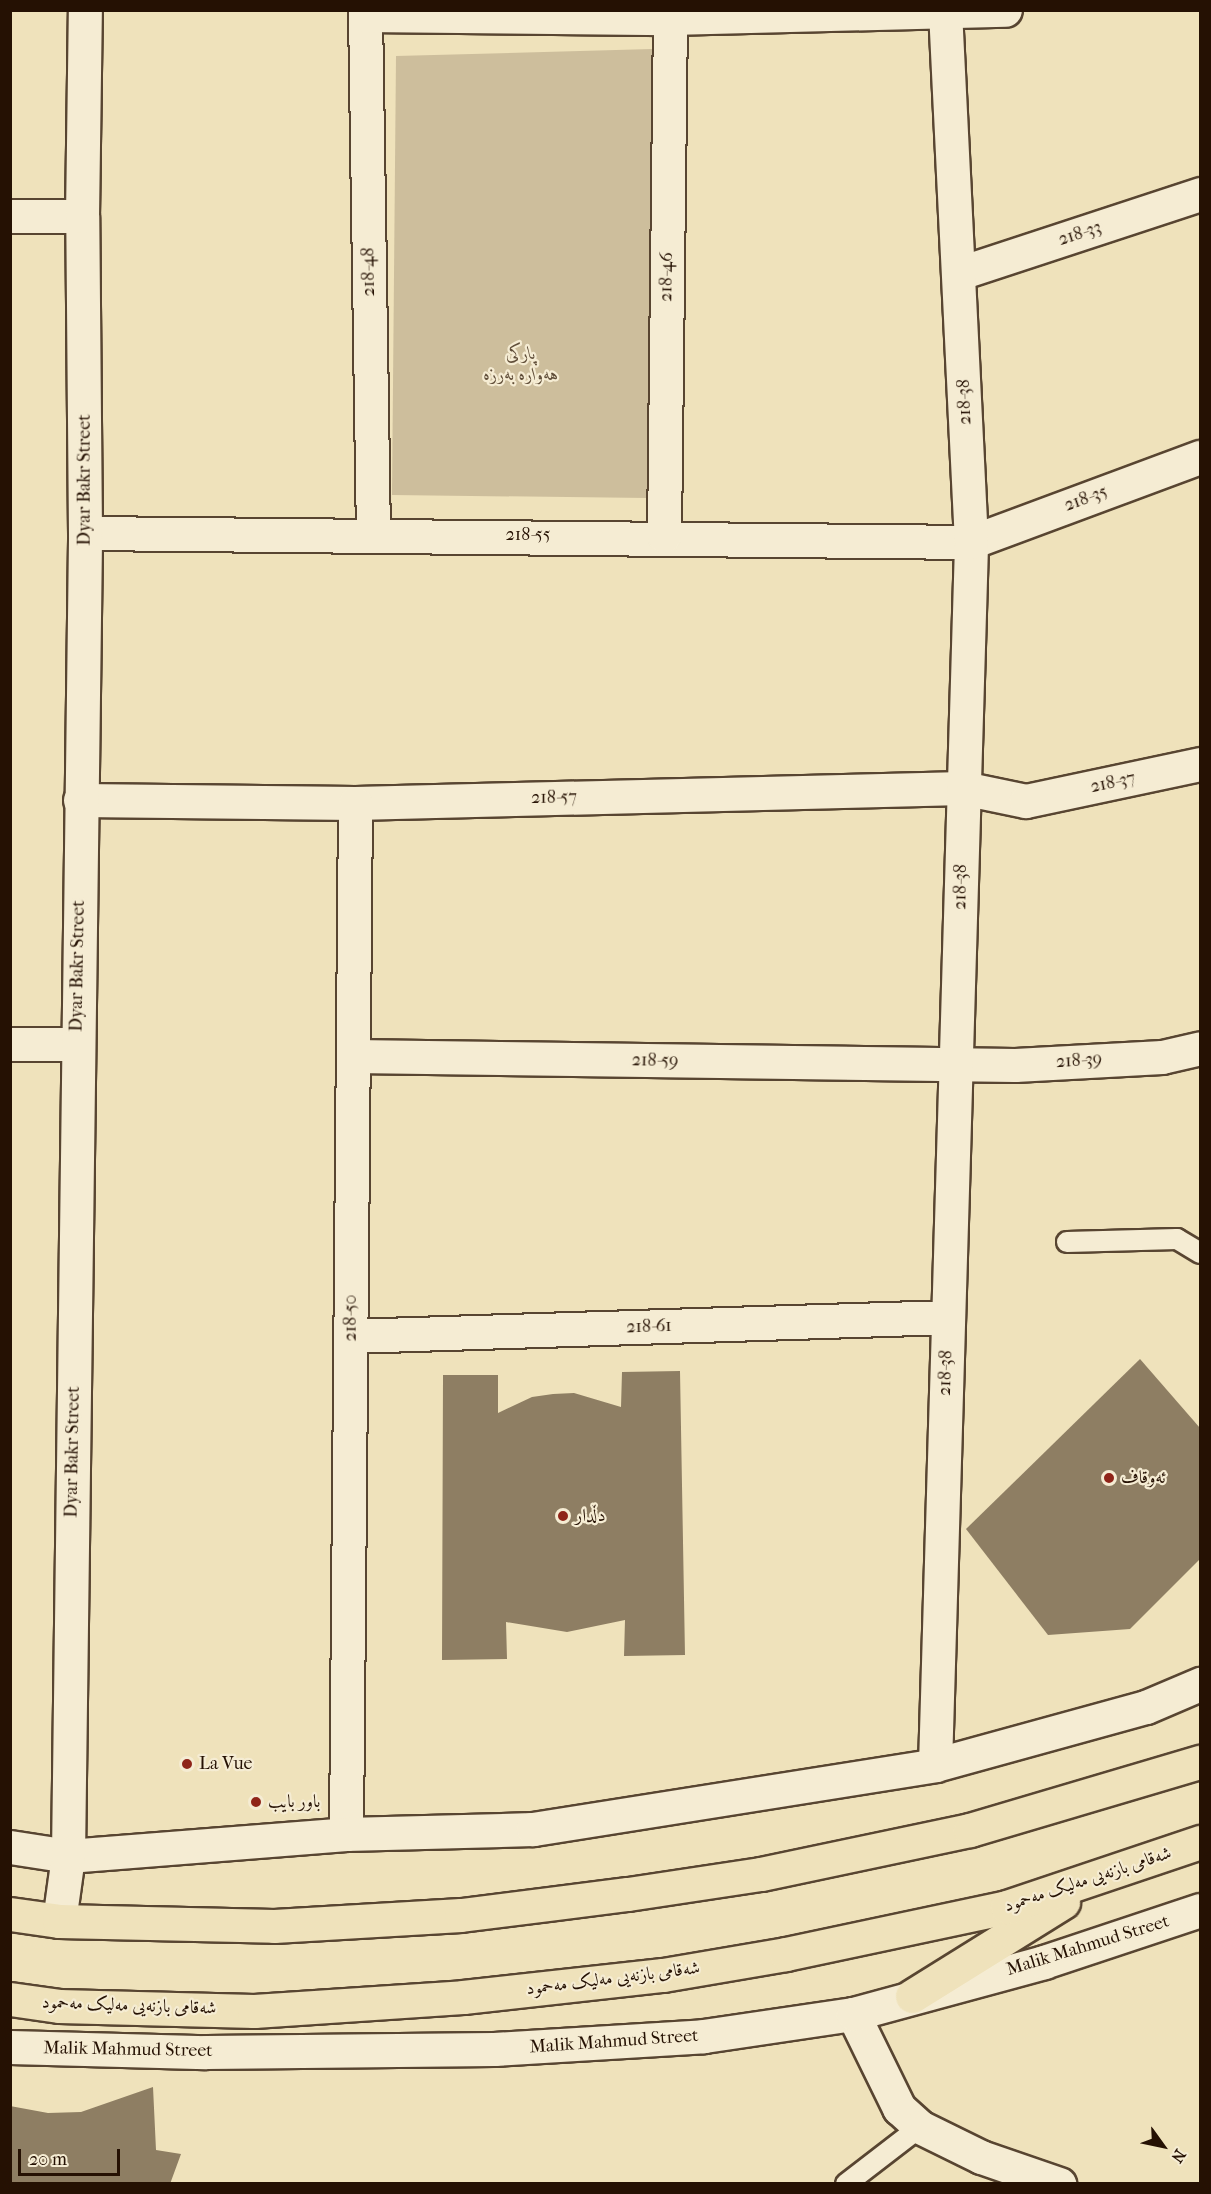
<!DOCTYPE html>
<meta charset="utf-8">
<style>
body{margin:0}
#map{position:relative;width:1211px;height:2194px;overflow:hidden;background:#efe2bb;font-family:"IM FELL French Canon",Amiri,serif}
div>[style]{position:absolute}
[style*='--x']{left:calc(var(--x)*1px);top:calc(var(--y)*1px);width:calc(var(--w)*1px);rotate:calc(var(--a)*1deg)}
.green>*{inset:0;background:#cdbe9c}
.building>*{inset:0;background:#8e7e63}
.roads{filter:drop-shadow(2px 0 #584531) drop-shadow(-2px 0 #584531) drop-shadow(0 2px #584531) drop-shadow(0 -2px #584531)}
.service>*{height:20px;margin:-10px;padding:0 10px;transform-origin:10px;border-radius:10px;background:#f5ecd3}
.minor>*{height:33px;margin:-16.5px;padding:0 16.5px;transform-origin:16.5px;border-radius:16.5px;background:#f5ecd3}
.tertiary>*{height:33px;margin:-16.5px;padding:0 16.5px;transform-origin:16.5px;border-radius:16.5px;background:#f5ecd3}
.secondary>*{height:33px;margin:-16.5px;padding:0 16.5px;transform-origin:16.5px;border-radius:16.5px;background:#f5ecd3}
.trunk>*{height:33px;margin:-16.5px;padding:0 16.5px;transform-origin:16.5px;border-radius:16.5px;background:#efe2bb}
.dots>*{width:16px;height:16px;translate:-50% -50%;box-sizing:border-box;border:3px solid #f5ecd3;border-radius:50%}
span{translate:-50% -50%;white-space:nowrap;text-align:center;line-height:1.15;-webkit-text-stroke:4.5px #f5ecd3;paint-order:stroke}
.street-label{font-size:18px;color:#251103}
.park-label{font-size:18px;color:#604e39;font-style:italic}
.poi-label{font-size:18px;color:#251103}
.left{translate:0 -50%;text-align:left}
.frame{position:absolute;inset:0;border:12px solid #251103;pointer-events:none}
.north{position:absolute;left:1133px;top:2116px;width:60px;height:60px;-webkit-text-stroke:4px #f5ecd3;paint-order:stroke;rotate:123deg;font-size:16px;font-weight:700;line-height:24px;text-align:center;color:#251103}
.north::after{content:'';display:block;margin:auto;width:21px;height:27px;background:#251103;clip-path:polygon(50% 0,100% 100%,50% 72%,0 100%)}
.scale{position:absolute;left:18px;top:2149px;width:102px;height:27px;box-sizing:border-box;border:3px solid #251103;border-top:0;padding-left:8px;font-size:18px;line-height:21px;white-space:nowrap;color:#251103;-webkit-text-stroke:4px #f5ecd3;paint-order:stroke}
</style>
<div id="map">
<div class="green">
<div style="clip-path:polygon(652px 49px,647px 498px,392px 495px,396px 56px)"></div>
</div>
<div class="building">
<div style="clip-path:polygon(1140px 1359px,1200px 1428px,1200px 1559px,1130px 1629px,1048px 1635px,966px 1529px)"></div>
<div style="clip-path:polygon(680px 1371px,685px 1655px,624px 1656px,625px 1620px,567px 1632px,506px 1622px,507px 1659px,442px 1660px,443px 1375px,498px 1375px,498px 1413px,532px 1397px,553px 1394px,574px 1393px,621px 1407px,622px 1372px)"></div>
<div style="clip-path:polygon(153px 2087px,156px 2150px,181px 2154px,170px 2184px,10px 2184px,10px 2106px,48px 2113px,81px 2112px)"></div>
</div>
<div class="roads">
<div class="service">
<div style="--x:1067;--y:1242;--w:110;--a:-1.6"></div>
<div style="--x:1177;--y:1239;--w:27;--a:31"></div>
<div style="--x:846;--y:2184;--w:93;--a:-37.6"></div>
</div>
<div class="minor">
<div style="--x:365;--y:10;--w:524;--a:89.13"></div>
<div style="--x:365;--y:15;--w:305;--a:0.6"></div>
<div style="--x:670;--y:18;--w:335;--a:-1.4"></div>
<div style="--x:10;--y:216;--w:72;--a:0"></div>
<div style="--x:960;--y:273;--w:253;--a:-18.2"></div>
<div style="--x:85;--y:533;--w:886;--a:0.58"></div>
<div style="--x:971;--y:542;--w:244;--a:-20.4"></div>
<div style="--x:664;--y:536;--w:518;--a:-89.34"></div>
<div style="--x:80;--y:800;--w:275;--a:0.6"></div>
<div style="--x:355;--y:803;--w:608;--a:-1.41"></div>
<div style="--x:963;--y:788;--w:64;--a:11.7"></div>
<div style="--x:1026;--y:801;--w:178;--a:-12"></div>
<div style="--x:10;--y:1044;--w:68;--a:0"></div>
<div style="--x:353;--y:1056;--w:662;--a:0.78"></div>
<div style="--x:1015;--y:1065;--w:147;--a:-3.1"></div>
<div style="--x:1162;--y:1057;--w:39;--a:-13"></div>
<div style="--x:351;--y:1336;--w:597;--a:-1.82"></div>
<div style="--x:935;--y:1765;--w:1224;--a:-88.31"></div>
<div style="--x:971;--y:542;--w:533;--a:-92.8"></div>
<div style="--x:346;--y:1834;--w:1031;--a:-89.5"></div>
<div style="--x:10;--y:1847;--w:59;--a:8.8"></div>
<div style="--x:68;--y:1856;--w:279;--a:-4.5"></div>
<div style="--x:346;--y:1834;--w:187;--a:-1.5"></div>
<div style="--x:533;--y:1829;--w:407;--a:-9"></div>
<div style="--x:935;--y:1765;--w:219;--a:-15.4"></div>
<div style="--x:1146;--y:1707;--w:59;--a:-23.1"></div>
<div style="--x:853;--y:2014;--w:105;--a:63.9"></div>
<div style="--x:899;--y:2108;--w:28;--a:42"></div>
<div style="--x:920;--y:2127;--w:68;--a:26.2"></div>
<div style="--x:981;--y:2157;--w:83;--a:19.1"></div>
</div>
<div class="tertiary">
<div style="--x:59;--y:1921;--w:66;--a:-82.1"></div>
<div style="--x:68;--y:1856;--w:1323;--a:-89.26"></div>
<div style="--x:85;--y:533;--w:317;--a:-90.5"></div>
<div style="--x:82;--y:216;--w:206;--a:-89.2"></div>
</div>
<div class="secondary">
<div style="--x:10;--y:2047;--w:196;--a:1.5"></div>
<div style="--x:206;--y:2052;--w:288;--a:-0.6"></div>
<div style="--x:494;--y:2049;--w:210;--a:-3.5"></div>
<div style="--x:704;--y:2036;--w:151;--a:-8.4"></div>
<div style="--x:853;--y:2014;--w:198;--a:-15.2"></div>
<div style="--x:1044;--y:1962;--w:164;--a:-18.4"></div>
</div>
<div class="trunk">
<div style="--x:10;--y:1914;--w:49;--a:8.1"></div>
<div style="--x:59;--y:1921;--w:215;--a:1.3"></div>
<div style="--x:274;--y:1926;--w:187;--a:-3.4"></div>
<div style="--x:461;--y:1915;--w:168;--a:-7.2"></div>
<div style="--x:628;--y:1894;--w:134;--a:-8.6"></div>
<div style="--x:761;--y:1874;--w:214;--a:-11.9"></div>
<div style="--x:970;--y:1830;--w:240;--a:-16.5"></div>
<div style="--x:912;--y:1996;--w:178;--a:-31.9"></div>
<div style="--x:10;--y:1999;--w:49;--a:8.1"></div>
<div style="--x:59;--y:2006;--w:195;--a:1.5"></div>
<div style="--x:254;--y:2011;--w:209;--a:-3.8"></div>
<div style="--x:463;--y:1997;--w:201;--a:-6.3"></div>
<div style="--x:663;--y:1975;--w:125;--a:-9.7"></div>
<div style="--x:786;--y:1954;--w:226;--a:-12"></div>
<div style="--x:1007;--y:1907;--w:204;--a:-18.6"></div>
</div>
</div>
<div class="dots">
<div style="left:1109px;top:1478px;background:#8f2418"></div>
<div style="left:563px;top:1516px;background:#8f2418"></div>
<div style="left:187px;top:1764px;background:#8f2418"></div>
<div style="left:256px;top:1802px;background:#8f2418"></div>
</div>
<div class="street-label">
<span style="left:1080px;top:234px;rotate:-18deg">218-33</span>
<span style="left:369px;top:272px;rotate:-91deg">218-48</span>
<span style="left:667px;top:277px;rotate:-89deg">218-46</span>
<span style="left:965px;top:402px;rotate:-92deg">218-38</span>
<span style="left:85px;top:480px;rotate:-90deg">Dyar Bakr Street</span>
<span style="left:1086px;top:499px;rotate:-20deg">218-35</span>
<span style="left:528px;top:535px">218-55</span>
<span style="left:1113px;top:783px;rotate:-12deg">218-37</span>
<span style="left:554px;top:798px;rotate:-1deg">218-57</span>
<span style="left:961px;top:887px;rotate:-89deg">218-38</span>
<span style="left:78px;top:966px;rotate:-89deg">Dyar Bakr Street</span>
<span style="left:655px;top:1061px;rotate:1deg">218-59</span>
<span style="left:1079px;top:1061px;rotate:-4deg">218-39</span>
<span style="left:351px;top:1318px;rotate:-90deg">218-50</span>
<span style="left:649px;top:1327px;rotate:-2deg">218-61</span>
<span style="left:946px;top:1373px;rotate:-88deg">218-38</span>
<span style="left:73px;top:1452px;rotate:-89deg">Dyar Bakr Street</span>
<span style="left:1088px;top:1880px;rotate:-18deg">شەقامی بازنەیی مەلیک مەحمود</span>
<span style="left:1088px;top:1946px;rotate:-17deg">Malik Mahmud Street</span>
<span style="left:613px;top:1979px;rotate:-7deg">شەقامی بازنەیی مەلیک مەحمود</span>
<span style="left:129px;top:2006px;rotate:2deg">شەقامی بازنەیی مەلیک مەحمود</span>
<span style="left:614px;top:2042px;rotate:-4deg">Malik Mahmud Street</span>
<span style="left:128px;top:2050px;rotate:1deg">Malik Mahmud Street</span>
</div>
<div class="park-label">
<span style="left:521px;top:365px">پارکی<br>هەوارە بەرزە</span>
</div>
<div class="poi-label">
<span class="left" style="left:1121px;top:1478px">ئەوقاف</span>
<span class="left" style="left:575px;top:1516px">دڵدار</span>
<span class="left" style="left:199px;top:1764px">La Vue</span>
<span class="left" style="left:268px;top:1802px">باور بایب</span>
</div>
<div class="frame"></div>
<div class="north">N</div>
<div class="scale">20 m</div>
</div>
